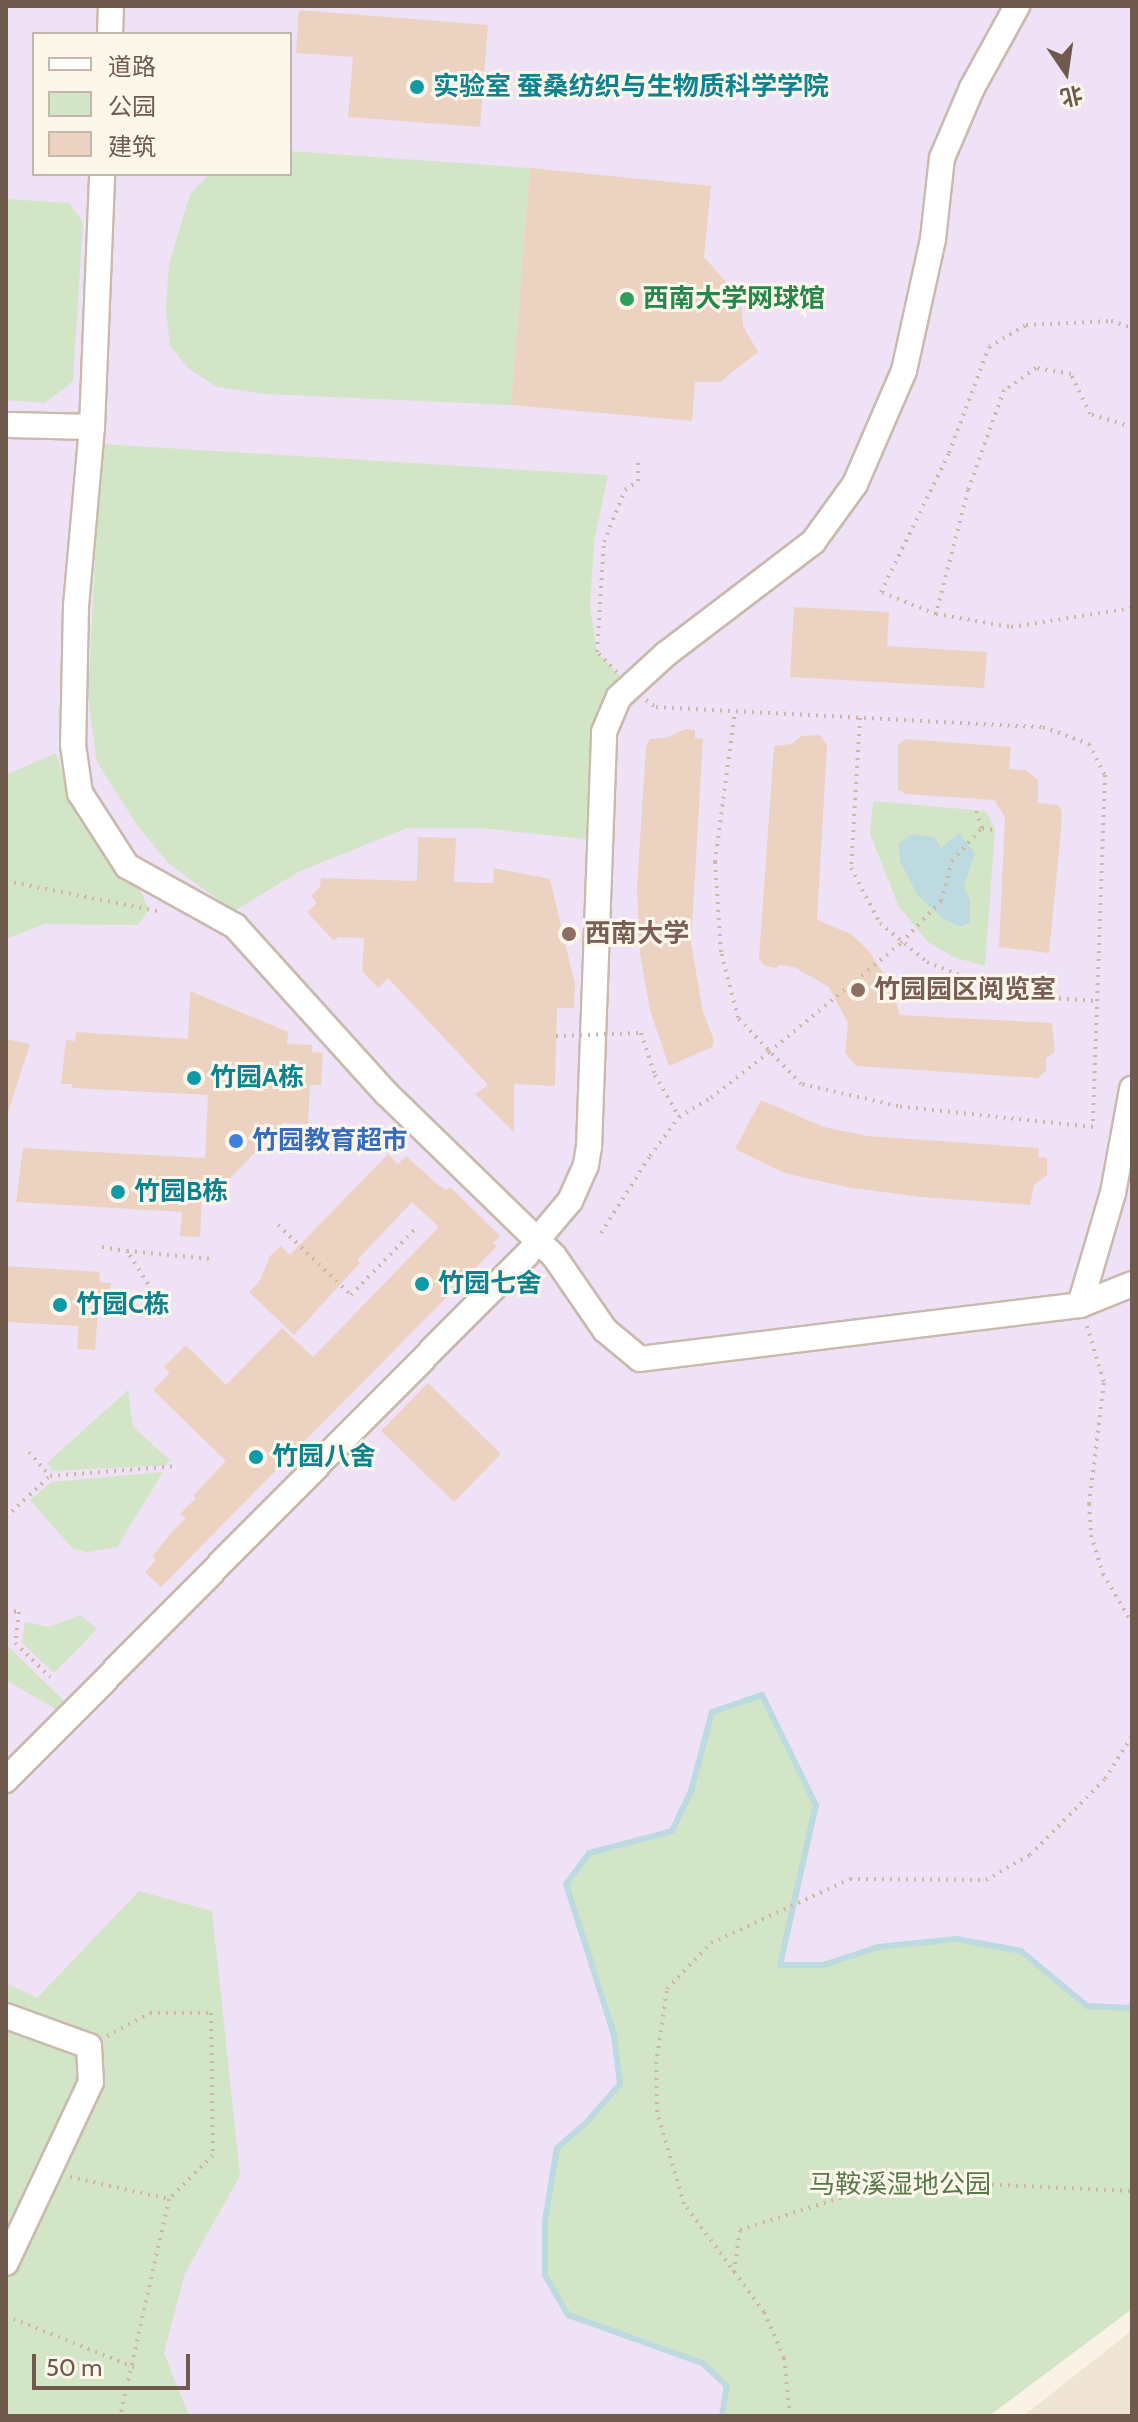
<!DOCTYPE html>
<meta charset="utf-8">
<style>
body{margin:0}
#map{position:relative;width:1138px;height:2422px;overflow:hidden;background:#f9f2e5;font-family:Cabin,"Noto Sans SC",sans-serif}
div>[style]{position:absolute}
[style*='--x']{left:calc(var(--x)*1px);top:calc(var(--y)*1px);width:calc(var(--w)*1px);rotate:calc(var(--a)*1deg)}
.residential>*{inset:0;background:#f0e4d5}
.education>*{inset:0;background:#efe2f6}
.green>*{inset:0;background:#d2e5c6}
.water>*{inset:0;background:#bcdae0}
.stream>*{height:6px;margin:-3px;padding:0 3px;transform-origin:3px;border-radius:3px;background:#bcdae0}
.building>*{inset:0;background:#ecd2c0}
.path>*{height:4px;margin-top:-2px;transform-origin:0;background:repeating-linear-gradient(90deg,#d0b6a4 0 2px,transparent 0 8px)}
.roads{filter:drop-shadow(2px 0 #c9baad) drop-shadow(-2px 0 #c9baad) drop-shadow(0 2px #c9baad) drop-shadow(0 -2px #c9baad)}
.minor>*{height:24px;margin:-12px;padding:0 12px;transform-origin:12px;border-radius:12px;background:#fff}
.path-bridge>*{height:4px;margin-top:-2px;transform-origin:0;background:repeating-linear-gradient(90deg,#d0b6a4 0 2px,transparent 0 8px)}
.dots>*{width:22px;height:22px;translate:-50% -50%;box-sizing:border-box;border:4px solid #fdf6eb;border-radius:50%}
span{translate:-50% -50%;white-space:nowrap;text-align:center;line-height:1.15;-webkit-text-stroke:6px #fdf6eb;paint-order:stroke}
.culture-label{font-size:26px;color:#0d838f;font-weight:700}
.left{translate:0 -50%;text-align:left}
.leisure-label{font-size:26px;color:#27864d;font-weight:700}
.education-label{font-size:26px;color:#785e54;font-weight:700}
.shop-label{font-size:26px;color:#366cbe;font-weight:700}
.park-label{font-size:26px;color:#567a4a}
.frame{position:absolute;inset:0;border:8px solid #6f5a4d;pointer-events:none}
.legend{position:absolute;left:32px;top:32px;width:260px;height:144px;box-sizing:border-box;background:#fdf6eb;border:2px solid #c4b8ac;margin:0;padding:10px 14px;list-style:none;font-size:24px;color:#6f5a4d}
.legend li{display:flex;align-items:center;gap:16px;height:40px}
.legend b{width:40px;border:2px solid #c4b8ac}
.north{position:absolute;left:1026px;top:32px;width:80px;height:80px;-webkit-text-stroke:6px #fdf6eb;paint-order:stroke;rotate:167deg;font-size:22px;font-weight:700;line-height:32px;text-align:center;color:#6f5a4d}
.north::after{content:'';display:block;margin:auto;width:28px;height:36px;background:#6f5a4d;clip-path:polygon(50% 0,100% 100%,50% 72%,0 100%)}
.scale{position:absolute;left:32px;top:2354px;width:158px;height:36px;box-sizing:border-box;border:4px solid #6f5a4d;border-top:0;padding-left:10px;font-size:24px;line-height:28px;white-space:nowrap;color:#6f5a4d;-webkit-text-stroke:6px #fdf6eb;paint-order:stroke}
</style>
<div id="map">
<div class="residential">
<div style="clip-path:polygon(1132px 2329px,1132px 2416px,1023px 2416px,1120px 2340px)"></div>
</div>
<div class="education">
<div style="clip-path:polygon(evenodd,6px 6px,1132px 6px,1132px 2004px,1131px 2008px,1087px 2006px,1021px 1951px,957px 1939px,878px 1947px,823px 1965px,780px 1965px,805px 1868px,713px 1712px,691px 1791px,672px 1831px,589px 1853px,578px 1927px,614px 2035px,620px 2084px,585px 2124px,557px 2148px,545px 2221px,545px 2275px,568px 2315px,702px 2363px,727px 2386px,722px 2416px,6px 2416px,6px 6px,34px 34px,290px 34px,290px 174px,34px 174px,34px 34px)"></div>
</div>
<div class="green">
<div style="clip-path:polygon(290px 151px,530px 168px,511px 405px,266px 394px,217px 387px,189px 369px,170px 346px,166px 309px,169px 264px,190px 194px,210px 174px,290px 174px)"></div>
<div style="clip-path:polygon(6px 199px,69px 203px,83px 222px,73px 381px,45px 403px,6px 400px)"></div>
<div style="clip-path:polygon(101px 444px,608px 475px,594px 542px,590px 608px,597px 652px,630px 687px,615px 698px,603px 841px,481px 828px,407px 828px,300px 871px,234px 911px,169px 864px,137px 825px,97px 762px,88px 698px)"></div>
<div style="clip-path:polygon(56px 753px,78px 819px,141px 892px,149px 910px,138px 925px,44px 924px,6px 939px,6px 775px)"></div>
<div style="clip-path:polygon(873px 801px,985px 811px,989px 817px,995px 830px,985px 966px,953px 957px,928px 942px,899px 907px,870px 834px)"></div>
<div style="clip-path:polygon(128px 1390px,133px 1427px,171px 1461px,165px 1465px,53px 1471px,47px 1463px)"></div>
<div style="clip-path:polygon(163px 1472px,117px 1547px,87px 1552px,73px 1549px,30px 1500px,51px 1482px)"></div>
<div style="clip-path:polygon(80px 1615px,97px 1629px,54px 1673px,22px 1643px,25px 1622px,49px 1627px)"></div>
<div style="clip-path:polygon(6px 1644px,67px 1704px,59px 1711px,6px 1680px)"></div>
<div style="clip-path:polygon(762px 1695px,816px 1805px,781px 1965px,823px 1965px,878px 1947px,957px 1939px,1021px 1951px,1087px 2006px,1130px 2008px,1132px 2004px,1132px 2309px,989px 2416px,722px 2416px,727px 2386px,702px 2363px,568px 2315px,545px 2275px,545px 2221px,557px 2148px,585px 2123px,620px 2084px,614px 2035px,566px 1884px,589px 1853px,672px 1831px,691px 1791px,712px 1712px)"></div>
<div style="clip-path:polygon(139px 1891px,212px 1911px,240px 2176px,185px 2273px,164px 2353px,189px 2416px,6px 2416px,6px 1983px,37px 1998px)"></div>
</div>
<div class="water">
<div style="clip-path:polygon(959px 833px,975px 853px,964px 886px,970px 901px,970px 922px,960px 927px,944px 919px,918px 896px,900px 861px,899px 843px,913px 834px,934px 837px,941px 848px)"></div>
</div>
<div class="stream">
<div style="--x:722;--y:2416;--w:30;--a:-81"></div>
<div style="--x:727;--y:2386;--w:34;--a:-137"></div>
<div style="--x:702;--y:2363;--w:142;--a:-160.3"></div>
<div style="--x:568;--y:2315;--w:46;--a:-119.9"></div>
<div style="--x:545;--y:2275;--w:54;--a:-90"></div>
<div style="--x:545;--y:2221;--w:74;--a:-80.7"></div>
<div style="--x:557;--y:2148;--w:37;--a:-41"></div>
<div style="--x:585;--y:2124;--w:53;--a:-48.8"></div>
<div style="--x:620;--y:2084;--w:49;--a:-97"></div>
<div style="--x:614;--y:2035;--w:158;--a:-107.6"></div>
<div style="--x:566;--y:1884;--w:39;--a:-53"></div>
<div style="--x:589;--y:1853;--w:86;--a:-14.8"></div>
<div style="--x:672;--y:1831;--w:44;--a:-64.6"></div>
<div style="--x:691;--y:1791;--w:82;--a:-75.1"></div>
<div style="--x:712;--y:1712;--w:53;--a:-18.8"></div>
<div style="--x:762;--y:1695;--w:123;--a:63.9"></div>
<div style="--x:816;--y:1805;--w:164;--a:102.7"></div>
<div style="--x:780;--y:1965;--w:43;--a:0"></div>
<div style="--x:823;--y:1965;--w:58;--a:-18.1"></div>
<div style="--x:878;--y:1947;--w:79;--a:-5.8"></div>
<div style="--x:957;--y:1939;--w:65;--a:10.6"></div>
<div style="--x:1021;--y:1951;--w:86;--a:39.8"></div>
<div style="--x:1087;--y:2006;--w:44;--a:2.6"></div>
<div style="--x:1131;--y:2008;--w:4;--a:-76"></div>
</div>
<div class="building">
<div style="clip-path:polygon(299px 10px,488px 25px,480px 127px,348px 117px,353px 57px,296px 53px)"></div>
<div style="clip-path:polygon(530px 168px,711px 186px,704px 257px,734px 291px,732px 306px,742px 307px,743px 326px,758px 352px,720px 382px,695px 382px,692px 421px,511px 405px)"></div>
<div style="clip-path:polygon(794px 607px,889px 612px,887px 646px,987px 652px,984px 688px,790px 677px)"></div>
<div style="clip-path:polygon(686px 729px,695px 730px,695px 738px,703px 739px,691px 943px,703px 1012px,714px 1040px,712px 1047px,669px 1066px,650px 1010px,640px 954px,637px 888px,646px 746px,650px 739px,665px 738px)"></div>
<div style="clip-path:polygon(820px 735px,827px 745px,817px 920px,851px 934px,868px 950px,889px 981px,900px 1015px,1052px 1023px,1055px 1052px,1046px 1058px,1046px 1070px,1038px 1078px,856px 1066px,845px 1053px,848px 1023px,829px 987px,794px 967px,779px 965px,776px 968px,763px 965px,759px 958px,774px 746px,792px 744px,801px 736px)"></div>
<div style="clip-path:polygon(906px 739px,1011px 747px,1009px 769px,1026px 770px,1038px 780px,1038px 803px,1058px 805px,1062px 811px,1061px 831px,1049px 953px,999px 947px,1005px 817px,994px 800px,906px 794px,898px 790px,898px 745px)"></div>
<div style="clip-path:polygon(418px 837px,456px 838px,454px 882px,493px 883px,494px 868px,550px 879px,575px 985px,574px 1008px,557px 1008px,555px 1086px,514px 1084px,514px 1132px,475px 1094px,488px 1085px,388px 978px,378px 988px,362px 971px,364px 938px,338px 937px,334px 941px,307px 912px,317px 903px,311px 896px,320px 887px,321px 878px,417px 881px)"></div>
<div style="clip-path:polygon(190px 991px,288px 1032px,287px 1044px,312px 1045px,312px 1052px,323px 1053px,321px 1085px,310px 1085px,308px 1124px,283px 1123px,220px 1189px,220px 1198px,202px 1197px,200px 1237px,180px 1236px,182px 1212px,16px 1202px,23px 1148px,205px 1158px,208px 1095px,72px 1088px,72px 1084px,61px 1084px,66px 1040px,75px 1041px,76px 1032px,188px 1039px)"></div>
<div style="clip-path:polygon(6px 1039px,30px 1044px,8px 1112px,6px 1112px)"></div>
<div style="clip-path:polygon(761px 1100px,824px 1127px,868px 1136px,1039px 1148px,1038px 1157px,1047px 1158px,1047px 1175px,1034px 1185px,1030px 1205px,921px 1197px,846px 1187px,785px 1173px,735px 1149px)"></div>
<div style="clip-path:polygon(388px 1154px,398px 1164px,406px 1156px,437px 1184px,446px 1190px,450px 1187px,500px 1236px,493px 1243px,497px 1246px,161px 1587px,145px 1572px,156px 1560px,152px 1557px,170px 1534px,186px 1518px,180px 1514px,196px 1498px,193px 1496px,226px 1461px,153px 1390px,170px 1373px,164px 1367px,186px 1345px,226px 1385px,282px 1328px,313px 1357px,439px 1227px,412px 1202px,357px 1260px,360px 1263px,294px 1335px,249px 1292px,259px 1282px,270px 1256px,281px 1246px,290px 1255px)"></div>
<div style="clip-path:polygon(6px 1266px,100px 1272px,99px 1282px,111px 1283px,109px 1312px,98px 1311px,95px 1350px,77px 1349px,78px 1326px,6px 1322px)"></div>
<div style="clip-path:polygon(428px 1383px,501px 1454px,454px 1502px,381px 1431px)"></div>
</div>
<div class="path">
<div style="--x:1132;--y:427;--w:44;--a:-162.8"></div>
<div style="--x:1090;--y:414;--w:44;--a:-115.4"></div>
<div style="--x:1071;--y:374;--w:36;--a:-170"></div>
<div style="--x:1036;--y:368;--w:39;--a:145"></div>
<div style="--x:1004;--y:390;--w:106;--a:109.8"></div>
<div style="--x:968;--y:490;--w:128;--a:104.5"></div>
<div style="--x:936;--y:614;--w:76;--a:9.8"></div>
<div style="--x:1011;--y:627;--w:122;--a:-8.9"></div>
<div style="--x:936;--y:614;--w:59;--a:-158.2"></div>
<div style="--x:881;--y:592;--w:155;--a:-63.9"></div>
<div style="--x:949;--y:453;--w:113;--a:-69.3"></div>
<div style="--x:989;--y:347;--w:43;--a:-30.7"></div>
<div style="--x:1026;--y:325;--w:85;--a:-2.7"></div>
<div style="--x:1111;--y:321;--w:22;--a:18"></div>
<div style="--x:617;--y:672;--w:28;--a:-135"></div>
<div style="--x:597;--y:652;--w:110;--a:-86.4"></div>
<div style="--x:604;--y:542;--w:56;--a:-68"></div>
<div style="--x:625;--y:490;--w:16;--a:-35"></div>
<div style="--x:638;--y:481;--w:20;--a:-90"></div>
<div style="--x:646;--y:700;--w:12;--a:35"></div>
<div style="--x:656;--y:707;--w:388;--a:3"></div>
<div style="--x:1043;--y:727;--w:49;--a:20.3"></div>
<div style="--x:1089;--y:744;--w:35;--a:63"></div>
<div style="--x:1105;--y:775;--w:352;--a:92"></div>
<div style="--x:1093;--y:1127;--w:196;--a:-173.9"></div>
<div style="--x:898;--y:1106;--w:99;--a:-167.2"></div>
<div style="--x:801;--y:1084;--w:91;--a:-133.7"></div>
<div style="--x:738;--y:1018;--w:68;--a:-104.4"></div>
<div style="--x:721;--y:952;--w:90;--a:-93.8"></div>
<div style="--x:715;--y:862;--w:152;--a:-82.5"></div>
<div style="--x:860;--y:718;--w:150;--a:93.4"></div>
<div style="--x:851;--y:868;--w:62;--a:62.2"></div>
<div style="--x:880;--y:923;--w:61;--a:39.7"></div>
<div style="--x:927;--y:962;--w:72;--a:21.9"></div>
<div style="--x:994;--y:989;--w:42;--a:11"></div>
<div style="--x:1035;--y:997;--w:62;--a:3.7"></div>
<div style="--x:982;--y:828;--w:13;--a:9"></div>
<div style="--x:6;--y:881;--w:159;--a:11.2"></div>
<div style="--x:641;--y:1033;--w:44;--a:71.6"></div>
<div style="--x:655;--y:1075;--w:48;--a:60.3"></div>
<div style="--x:278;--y:1225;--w:101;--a:43.8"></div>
<div style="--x:351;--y:1295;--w:95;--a:-45.9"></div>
<div style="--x:601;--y:1233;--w:91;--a:-57.5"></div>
<div style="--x:650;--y:1156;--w:49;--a:-53.4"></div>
<div style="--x:679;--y:1117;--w:37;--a:-31"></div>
<div style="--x:711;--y:1098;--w:74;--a:-38.4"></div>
<div style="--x:769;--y:1052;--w:171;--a:-39.5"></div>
<div style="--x:901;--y:943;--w:58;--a:-46.4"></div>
<div style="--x:941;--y:901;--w:41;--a:-74.6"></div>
<div style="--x:952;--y:861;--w:45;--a:-47.7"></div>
<div style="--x:982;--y:828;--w:24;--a:-109"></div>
<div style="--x:102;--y:1247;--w:25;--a:9"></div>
<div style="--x:165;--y:1311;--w:71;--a:-122.3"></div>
<div style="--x:127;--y:1251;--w:85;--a:5.4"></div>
<div style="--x:1087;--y:1326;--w:59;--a:73.4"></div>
<div style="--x:1104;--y:1383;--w:122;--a:97.1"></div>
<div style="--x:1089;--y:1504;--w:31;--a:86"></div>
<div style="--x:1091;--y:1535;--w:41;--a:72.9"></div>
<div style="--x:1103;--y:1574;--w:57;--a:59.4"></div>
<div style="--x:29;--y:1452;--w:32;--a:49"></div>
<div style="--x:6;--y:1517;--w:60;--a:-43"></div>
<div style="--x:50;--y:1476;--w:128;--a:-4.5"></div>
<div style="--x:6;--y:1610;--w:13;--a:9"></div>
<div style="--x:19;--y:1612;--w:31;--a:97"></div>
<div style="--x:15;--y:1643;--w:49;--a:44.2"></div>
<div style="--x:107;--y:2036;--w:49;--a:-28.1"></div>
<div style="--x:150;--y:2013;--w:61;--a:0"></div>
<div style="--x:211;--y:2013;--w:142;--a:89.2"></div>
<div style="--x:213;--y:2155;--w:62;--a:135"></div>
<div style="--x:169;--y:2199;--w:222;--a:102.7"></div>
<div style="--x:70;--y:2177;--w:101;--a:12.5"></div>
<div style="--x:734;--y:2272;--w:42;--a:-81.9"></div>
<div style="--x:740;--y:2230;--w:141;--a:-17.8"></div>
<div style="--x:874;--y:2187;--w:38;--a:-9"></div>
<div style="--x:912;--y:2181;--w:220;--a:2.6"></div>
<div style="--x:6;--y:2316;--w:138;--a:21.7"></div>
<div style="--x:790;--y:2416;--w:58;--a:-95.9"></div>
<div style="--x:784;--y:2358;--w:50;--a:-113.5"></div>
<div style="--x:764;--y:2312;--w:134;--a:-126.5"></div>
<div style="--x:684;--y:2204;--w:96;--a:-106.4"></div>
<div style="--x:657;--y:2112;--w:48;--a:-91.2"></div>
<div style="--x:656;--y:2064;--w:76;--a:-81.7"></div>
<div style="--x:667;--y:1989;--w:64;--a:-46.3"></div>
<div style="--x:711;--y:1943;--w:153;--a:-24.7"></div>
<div style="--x:850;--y:1879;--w:136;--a:0.4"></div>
<div style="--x:986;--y:1880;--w:51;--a:-29.6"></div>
<div style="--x:1030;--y:1855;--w:107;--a:-45.4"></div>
<div style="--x:1105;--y:1779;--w:51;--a:-57.9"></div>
</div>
<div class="roads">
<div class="minor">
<div style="--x:110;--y:34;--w:28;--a:-88"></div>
<div style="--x:6;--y:425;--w:86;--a:1.3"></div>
<div style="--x:92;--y:427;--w:253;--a:-87.7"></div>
<div style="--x:92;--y:427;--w:180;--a:95.1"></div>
<div style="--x:76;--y:606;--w:139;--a:91.2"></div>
<div style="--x:73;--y:745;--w:49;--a:81.7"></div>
<div style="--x:80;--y:793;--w:87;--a:57.2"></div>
<div style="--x:127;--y:866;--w:124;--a:29.1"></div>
<div style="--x:235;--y:926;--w:225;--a:47.9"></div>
<div style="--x:386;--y:1093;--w:211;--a:44.2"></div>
<div style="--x:537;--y:1240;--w:51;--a:-49.8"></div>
<div style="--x:570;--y:1201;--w:39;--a:-66"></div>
<div style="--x:586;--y:1165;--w:18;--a:-81"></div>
<div style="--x:589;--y:1147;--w:415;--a:-87.9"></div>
<div style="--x:604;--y:732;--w:38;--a:-67"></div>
<div style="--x:619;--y:697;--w:64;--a:-42.5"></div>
<div style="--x:666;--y:654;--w:185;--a:-37.3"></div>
<div style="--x:813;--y:542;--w:72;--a:-54.1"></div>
<div style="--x:855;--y:484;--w:123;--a:-66.6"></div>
<div style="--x:904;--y:371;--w:135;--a:-77.6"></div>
<div style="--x:933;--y:239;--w:81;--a:-83.7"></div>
<div style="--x:942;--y:158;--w:76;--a:-66.8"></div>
<div style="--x:972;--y:88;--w:94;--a:-61.2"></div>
<div style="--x:537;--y:1240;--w:23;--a:43"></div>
<div style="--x:554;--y:1256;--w:90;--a:55.4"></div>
<div style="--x:605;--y:1330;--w:45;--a:39.6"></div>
<div style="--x:640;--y:1359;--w:443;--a:-7"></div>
<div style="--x:1080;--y:1305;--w:56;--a:-22"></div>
<div style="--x:1080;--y:1305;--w:117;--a:-73.6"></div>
<div style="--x:1113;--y:1193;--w:106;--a:-79.6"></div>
<div style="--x:6;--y:1780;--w:757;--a:-45.27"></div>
<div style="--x:6;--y:2016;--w:88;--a:19.9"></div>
<div style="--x:89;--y:2046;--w:36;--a:87"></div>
<div style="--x:91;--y:2082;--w:200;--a:115.2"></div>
</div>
</div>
<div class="path-bridge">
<div style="--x:556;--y:1036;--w:85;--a:-2"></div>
</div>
<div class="dots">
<div style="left:417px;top:87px;background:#0f9aa8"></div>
<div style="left:627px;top:299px;background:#2e9e5b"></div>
<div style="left:569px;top:934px;background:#8d6e63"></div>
<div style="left:858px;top:990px;background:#8d6e63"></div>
<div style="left:194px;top:1078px;background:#0f9aa8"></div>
<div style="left:236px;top:1141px;background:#3f7fe0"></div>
<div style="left:118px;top:1192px;background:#0f9aa8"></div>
<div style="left:422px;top:1284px;background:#0f9aa8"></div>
<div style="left:60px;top:1305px;background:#0f9aa8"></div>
<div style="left:256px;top:1457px;background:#0f9aa8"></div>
</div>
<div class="culture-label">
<span class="left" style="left:433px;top:87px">实验室 蚕桑纺织与生物质科学学院</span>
<span class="left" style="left:210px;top:1078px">竹园A栋</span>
<span class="left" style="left:134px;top:1192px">竹园B栋</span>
<span class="left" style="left:438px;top:1284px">竹园七舍</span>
<span class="left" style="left:76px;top:1305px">竹园C栋</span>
<span class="left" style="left:272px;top:1457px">竹园八舍</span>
</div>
<div class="leisure-label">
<span class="left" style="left:643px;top:299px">西南大学网球馆</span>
</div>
<div class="education-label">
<span class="left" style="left:585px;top:934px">西南大学</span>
<span class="left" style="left:874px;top:990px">竹园园区阅览室</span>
</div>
<div class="shop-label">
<span class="left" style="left:252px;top:1141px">竹园教育超市</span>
</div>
<div class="park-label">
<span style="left:900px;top:2185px">马鞍溪湿地公园</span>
</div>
<div class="frame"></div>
<ul class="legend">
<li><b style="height:10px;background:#fff"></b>道路</li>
<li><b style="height:22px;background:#d2e5c6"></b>公园</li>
<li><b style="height:22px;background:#ecd2c0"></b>建筑</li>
</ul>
<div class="north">北</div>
<div class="scale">50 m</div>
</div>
